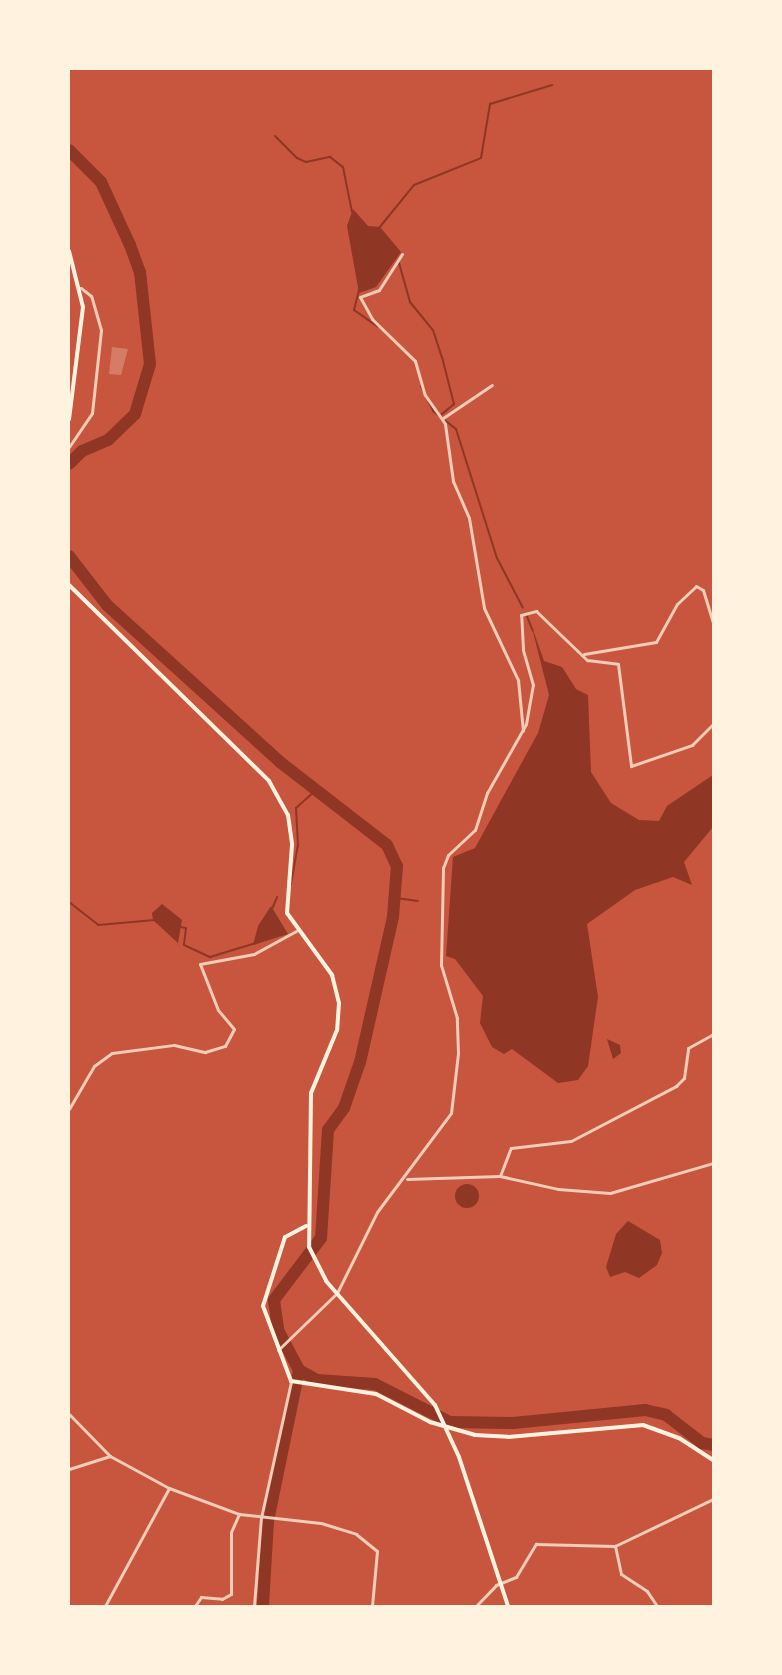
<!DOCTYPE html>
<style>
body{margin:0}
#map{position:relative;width:782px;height:1675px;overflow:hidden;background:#c8553d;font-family:Georgia,serif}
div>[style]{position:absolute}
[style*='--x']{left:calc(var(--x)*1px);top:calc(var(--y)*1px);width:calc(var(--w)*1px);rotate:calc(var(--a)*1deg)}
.water>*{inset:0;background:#8f3625}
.round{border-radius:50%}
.stream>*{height:2px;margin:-1px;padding:0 1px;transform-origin:1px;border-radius:1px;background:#8f3625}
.river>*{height:12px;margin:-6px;padding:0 6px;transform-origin:6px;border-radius:6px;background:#8f3625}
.building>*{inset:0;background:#d67c66}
.minor>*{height:3px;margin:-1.5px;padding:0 1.5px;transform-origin:1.5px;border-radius:1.5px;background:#f1ccb7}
.secondary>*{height:4px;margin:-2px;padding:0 2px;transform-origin:2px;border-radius:2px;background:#fff3e0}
span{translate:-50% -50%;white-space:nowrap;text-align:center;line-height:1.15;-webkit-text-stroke:4.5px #fff3e0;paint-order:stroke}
.frame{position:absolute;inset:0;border:70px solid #fff3e0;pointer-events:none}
</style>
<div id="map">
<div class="water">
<div style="clip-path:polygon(353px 209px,368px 226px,380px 227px,401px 252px,376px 287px,359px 293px,347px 226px)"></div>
<div style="clip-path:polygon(531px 624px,544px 661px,562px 667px,576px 689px,588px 695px,591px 772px,611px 803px,639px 820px,659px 821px,667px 806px,713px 775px,713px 827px,684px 862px,692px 885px,673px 877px,635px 890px,587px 924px,598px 997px,588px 1066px,578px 1080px,558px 1083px,512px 1049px,504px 1054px,492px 1047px,480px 1023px,483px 996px,455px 959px,446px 956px,453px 857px,475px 848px,538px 733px,549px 695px)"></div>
<div style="clip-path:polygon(162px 904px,182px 920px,178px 943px,153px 920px,152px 913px)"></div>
<div style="clip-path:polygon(271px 906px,288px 934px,253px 945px,258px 926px)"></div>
<div style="clip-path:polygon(607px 1039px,620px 1045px,621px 1053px,613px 1059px)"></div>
<div class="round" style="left:455px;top:1184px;width:24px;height:24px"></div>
<div style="clip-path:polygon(628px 1221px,660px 1240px,662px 1253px,657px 1265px,639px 1278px,625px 1272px,610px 1277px,606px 1267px,616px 1234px)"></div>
</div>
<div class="stream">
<div style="--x:275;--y:136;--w:31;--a:45"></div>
<div style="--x:297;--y:158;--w:10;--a:24"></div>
<div style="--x:306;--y:162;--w:25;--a:-12"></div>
<div style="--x:330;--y:157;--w:16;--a:38"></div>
<div style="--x:343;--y:167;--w:46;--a:78.7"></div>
<div style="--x:379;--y:228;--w:55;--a:-50.9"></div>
<div style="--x:414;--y:185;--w:72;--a:-21.9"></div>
<div style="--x:481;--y:158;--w:55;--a:-80.5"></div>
<div style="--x:490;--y:104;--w:65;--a:-17"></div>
<div style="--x:399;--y:263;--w:41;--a:74.2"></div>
<div style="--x:410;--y:302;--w:36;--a:51"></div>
<div style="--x:433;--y:330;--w:28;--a:72"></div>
<div style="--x:442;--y:357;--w:49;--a:75.7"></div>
<div style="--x:454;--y:404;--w:16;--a:140"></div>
<div style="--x:359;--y:290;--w:21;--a:104"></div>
<div style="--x:354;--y:310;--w:29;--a:35"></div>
<div style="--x:421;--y:386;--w:28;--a:64"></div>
<div style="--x:433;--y:411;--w:29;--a:38"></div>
<div style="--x:456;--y:429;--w:135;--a:72.4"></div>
<div style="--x:497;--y:558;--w:56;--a:62.5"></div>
<div style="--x:526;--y:614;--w:18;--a:68"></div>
<div style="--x:291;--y:884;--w:39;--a:-80"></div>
<div style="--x:298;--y:846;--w:38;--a:-93"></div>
<div style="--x:296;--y:808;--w:27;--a:-42"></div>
<div style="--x:396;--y:898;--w:22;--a:8"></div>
<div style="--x:69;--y:902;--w:37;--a:38"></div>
<div style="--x:98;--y:925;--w:57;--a:-5"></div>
<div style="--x:272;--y:909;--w:13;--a:-67"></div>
<div style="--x:181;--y:927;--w:5;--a:11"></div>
<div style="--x:186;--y:928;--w:17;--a:97"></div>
<div style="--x:184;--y:945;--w:29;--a:25"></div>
<div style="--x:210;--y:957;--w:48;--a:-16.9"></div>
</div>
<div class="river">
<div style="--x:69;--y:150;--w:45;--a:45"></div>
<div style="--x:101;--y:182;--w:69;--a:65.3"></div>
<div style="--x:130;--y:245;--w:29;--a:70"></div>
<div style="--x:140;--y:272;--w:93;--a:83.8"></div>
<div style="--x:150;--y:364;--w:52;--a:106.7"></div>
<div style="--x:135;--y:414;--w:37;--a:136"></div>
<div style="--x:108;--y:440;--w:28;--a:157"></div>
<div style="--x:82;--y:451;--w:18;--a:135"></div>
<div style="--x:69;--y:556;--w:62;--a:52.2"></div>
<div style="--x:107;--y:605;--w:234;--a:42.2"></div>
<div style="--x:280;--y:762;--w:135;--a:37.8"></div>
<div style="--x:387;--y:845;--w:23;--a:65"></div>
<div style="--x:397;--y:866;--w:51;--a:94.5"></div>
<div style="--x:393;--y:917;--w:149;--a:102.8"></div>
<div style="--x:360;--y:1062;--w:49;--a:109.2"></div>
<div style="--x:344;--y:1108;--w:27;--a:126"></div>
<div style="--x:328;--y:1130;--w:108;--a:93.7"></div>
<div style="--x:321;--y:1238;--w:78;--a:127.2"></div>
<div style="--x:274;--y:1300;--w:30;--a:82"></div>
<div style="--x:278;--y:1330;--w:45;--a:62.3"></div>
<div style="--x:299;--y:1370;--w:154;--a:101.6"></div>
<div style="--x:268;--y:1521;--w:85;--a:93.4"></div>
<div style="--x:299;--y:1370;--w:21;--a:29"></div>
<div style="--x:317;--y:1380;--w:58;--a:3.9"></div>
<div style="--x:375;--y:1384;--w:84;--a:26.9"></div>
<div style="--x:450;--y:1422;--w:63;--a:0.9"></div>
<div style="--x:513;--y:1423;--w:133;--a:-5.6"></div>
<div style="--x:645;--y:1410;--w:22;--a:13"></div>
<div style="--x:666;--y:1415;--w:46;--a:37.9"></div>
<div style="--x:702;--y:1443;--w:11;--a:10"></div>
</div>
<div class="building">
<div style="clip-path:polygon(112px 347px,128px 349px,121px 375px,109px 374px)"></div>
</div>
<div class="minor">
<div style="--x:402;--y:254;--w:43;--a:122.6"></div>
<div style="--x:379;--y:290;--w:20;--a:160"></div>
<div style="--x:360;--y:297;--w:25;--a:61"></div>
<div style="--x:372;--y:319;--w:60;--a:44.3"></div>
<div style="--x:415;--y:361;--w:35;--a:74"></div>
<div style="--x:425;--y:395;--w:35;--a:55"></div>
<div style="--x:445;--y:424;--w:58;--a:82"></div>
<div style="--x:453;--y:481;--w:40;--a:66.6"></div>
<div style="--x:469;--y:518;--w:91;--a:80.5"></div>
<div style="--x:484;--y:608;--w:80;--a:64.7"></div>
<div style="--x:518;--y:680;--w:51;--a:84.4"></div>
<div style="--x:443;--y:418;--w:59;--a:-34"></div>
<div style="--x:69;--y:447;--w:41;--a:-55.9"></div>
<div style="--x:92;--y:413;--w:83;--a:-83.8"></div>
<div style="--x:101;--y:330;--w:35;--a:-106"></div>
<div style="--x:91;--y:296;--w:13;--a:-141"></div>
<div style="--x:584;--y:654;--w:73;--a:-9.5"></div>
<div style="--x:656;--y:642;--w:43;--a:-61.1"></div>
<div style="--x:677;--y:604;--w:26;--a:-43"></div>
<div style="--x:696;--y:586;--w:8;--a:30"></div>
<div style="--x:703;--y:590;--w:34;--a:73"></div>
<div style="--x:69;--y:1109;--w:50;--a:-59.8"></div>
<div style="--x:94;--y:1066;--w:22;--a:-36"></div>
<div style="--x:112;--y:1053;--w:63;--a:-7.4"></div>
<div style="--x:174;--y:1045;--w:32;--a:13"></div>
<div style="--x:205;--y:1052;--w:21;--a:-17"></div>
<div style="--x:225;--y:1046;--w:19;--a:-62"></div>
<div style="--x:234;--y:1029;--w:25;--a:-130"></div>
<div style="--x:218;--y:1010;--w:49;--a:-111.4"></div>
<div style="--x:200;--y:964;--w:55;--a:-10.5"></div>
<div style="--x:254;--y:954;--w:48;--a:-28.7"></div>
<div style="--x:500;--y:1176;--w:30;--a:-69"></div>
<div style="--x:511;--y:1148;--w:60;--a:-6.7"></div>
<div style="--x:571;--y:1141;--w:119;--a:-27.6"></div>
<div style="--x:676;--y:1086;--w:11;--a:-45"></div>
<div style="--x:684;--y:1078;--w:30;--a:-82"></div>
<div style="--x:688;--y:1048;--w:29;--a:-29"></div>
<div style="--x:407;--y:1179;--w:93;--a:-1.8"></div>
<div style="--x:500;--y:1176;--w:59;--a:12.6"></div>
<div style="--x:558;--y:1189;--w:52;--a:4.4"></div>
<div style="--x:610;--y:1193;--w:107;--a:-16.2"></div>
<div style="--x:278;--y:1350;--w:82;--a:-44"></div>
<div style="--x:337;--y:1293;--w:90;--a:-63.7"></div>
<div style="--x:377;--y:1212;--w:124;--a:-53.2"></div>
<div style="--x:451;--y:1113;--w:60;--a:-83.3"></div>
<div style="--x:458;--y:1053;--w:35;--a:-92"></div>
<div style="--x:457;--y:1018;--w:55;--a:-106.8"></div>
<div style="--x:441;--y:965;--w:97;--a:-88.8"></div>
<div style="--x:443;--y:868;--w:14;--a:-69"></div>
<div style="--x:448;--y:855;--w:37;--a:-43"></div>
<div style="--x:475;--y:830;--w:39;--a:-72"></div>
<div style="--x:487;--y:793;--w:79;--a:-60.5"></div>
<div style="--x:526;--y:724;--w:40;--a:-80"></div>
<div style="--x:533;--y:685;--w:37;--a:-106"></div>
<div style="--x:523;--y:649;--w:34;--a:-93"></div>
<div style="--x:521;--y:615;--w:16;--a:-15"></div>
<div style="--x:536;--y:611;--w:71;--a:43.9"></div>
<div style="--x:587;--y:660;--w:31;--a:7"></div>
<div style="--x:618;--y:664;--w:103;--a:82.7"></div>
<div style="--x:631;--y:766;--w:65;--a:-19"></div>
<div style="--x:692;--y:745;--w:30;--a:-45"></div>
<div style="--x:69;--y:1414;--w:59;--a:45.7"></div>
<div style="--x:69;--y:1469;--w:43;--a:-17.6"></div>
<div style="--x:110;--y:1456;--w:67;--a:28.5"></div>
<div style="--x:169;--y:1488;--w:75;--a:20.4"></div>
<div style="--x:239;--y:1514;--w:82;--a:6.3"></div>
<div style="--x:321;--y:1523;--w:37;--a:17"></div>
<div style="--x:356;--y:1534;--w:27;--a:39"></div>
<div style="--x:377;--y:1551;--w:55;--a:95.2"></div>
<div style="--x:105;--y:1606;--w:134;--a:-61.5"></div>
<div style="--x:195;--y:1606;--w:11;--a:-56"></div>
<div style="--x:201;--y:1597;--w:21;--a:5"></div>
<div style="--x:222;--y:1599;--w:10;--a:-29"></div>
<div style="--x:231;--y:1594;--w:62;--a:-90"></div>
<div style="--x:231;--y:1532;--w:20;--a:-66"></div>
<div style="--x:254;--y:1606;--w:88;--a:-85.5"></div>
<div style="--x:261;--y:1518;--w:140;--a:-77.6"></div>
<div style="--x:476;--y:1606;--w:29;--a:-46"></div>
<div style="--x:496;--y:1585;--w:22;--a:-22"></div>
<div style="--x:516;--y:1577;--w:39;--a:-59"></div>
<div style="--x:536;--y:1544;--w:78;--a:1.5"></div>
<div style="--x:657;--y:1606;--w:18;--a:-124"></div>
<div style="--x:647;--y:1591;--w:31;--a:-147"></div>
<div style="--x:621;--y:1574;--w:29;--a:-102"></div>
<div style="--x:615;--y:1546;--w:109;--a:-25.6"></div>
</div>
<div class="secondary">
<div style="--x:69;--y:251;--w:58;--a:76"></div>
<div style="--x:83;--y:307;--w:113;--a:97.1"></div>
<div style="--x:69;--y:585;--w:280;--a:44.4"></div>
<div style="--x:269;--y:781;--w:39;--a:61"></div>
<div style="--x:288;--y:815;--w:30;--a:82"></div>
<div style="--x:292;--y:845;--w:68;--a:94.2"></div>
<div style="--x:287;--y:913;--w:77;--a:54"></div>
<div style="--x:332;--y:975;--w:29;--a:76"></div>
<div style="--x:339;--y:1003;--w:27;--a:94"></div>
<div style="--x:337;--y:1030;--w:68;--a:112.4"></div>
<div style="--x:311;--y:1093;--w:154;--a:90.7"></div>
<div style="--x:309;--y:1247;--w:38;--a:63"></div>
<div style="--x:326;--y:1281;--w:165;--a:48.7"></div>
<div style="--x:435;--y:1405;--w:57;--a:65.2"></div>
<div style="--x:459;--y:1457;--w:157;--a:71.8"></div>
<div style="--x:306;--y:1226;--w:24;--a:152"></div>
<div style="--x:285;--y:1237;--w:72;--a:107.7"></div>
<div style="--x:263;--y:1306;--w:80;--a:69.5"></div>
<div style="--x:291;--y:1381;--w:86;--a:8.7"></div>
<div style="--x:376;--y:1394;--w:61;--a:27.4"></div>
<div style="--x:430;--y:1422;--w:47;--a:16.1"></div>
<div style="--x:475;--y:1435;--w:33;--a:3"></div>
<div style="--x:508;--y:1437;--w:136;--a:-5.1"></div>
<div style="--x:643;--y:1425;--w:38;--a:20"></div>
<div style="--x:679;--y:1438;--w:40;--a:32.9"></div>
</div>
<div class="frame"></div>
</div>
